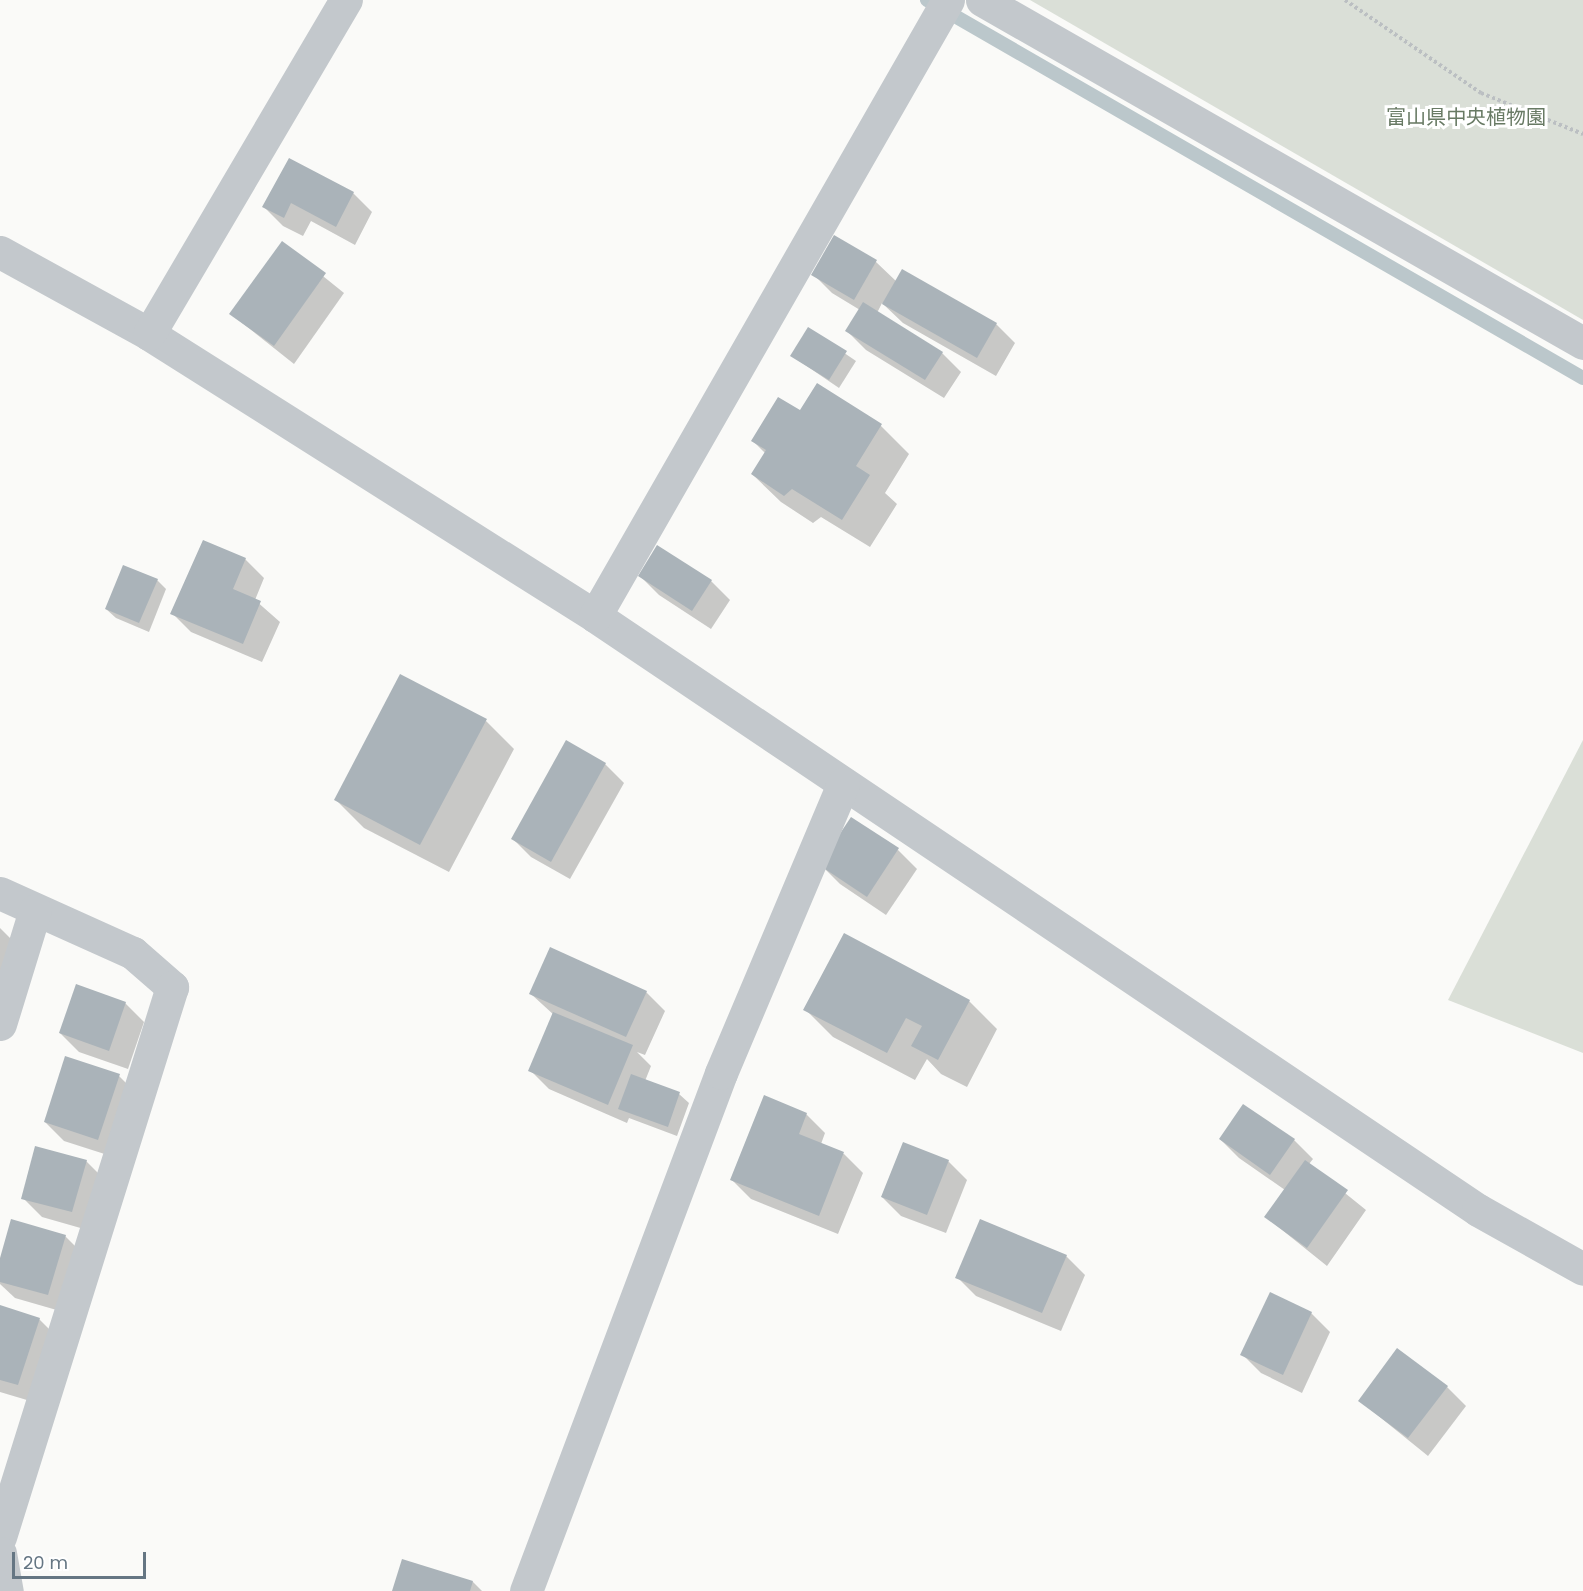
<!DOCTYPE html>
<meta charset="utf-8">
<style>
body{margin:0}
#map{position:relative;width:1583px;height:1591px;overflow:hidden;background:#fafaf8;font-family:Poppins,"Noto Sans JP",sans-serif}
div>[style]{position:absolute}
[style*='--x']{left:calc(var(--x)*1px);top:calc(var(--y)*1px);width:calc(var(--w)*1px);rotate:calc(var(--a)*1deg)}
.green>*{inset:0;background:#dadfd7}
.shadow>*{inset:0;background:#0003}
.stream>*{height:14px;margin:-7px;padding:0 7px;transform-origin:7px;border-radius:7px;background:#bbc7cb}
.building>*{inset:0;background:#aab3b9}
.path>*{height:4px;margin-top:-2px;transform-origin:0;background:repeating-linear-gradient(90deg,#bbbfc2 0 3px,transparent 0 6px)}
.minor>*{height:33px;margin:-16.5px;padding:0 16.5px;transform-origin:16.5px;border-radius:16.5px;background:#c3c8cc}
span{translate:-50% -50%;white-space:nowrap;text-align:center;line-height:1.15;-webkit-text-stroke:6px #fff;paint-order:stroke}
.park-label{font-size:20px;color:#687a64}
.scale{position:absolute;left:12px;top:1552px;width:134px;height:27px;box-sizing:border-box;border:3px solid #657683;border-top:0;padding-left:8px;font-size:18px;line-height:21px;white-space:nowrap;color:#657683;-webkit-text-stroke:4px #fff;paint-order:stroke}
</style>
<div id="map">
<div class="green">
<div style="clip-path:polygon(1030px 0,1583px 0,1583px 320px)"></div>
<div style="clip-path:polygon(1583px 740px,1583px 1053px,1448px 1000px)"></div>
</div>
<div class="shadow">
<div style="clip-path:polygon(353px 193px,372px 212px,355px 245px,311px 221px,303px 236px,283px 226px,264px 207px)"></div>
<div style="clip-path:polygon(835px 237px,876px 262px,897px 282px,996px 324px,1015px 343px,996px 376px,903px 323px,882px 303px,877px 313px,942px 353px,961px 372px,944px 398px,866px 350px,847px 331px,860px 310px,832px 293px,813px 274px)"></div>
<div style="clip-path:polygon(282px 243px,344px 293px,294px 364px,231px 314px)"></div>
<div style="clip-path:polygon(809px 329px,856px 361px,839px 388px,792px 356px)"></div>
<div style="clip-path:polygon(818px 385px,881px 426px,909px 454px,885px 493px,897px 504px,870px 547px,821px 517px,813px 523px,781px 502px,752px 474px,766px 454px,753px 441px,800px 412px)"></div>
<div style="clip-path:polygon(245px 559px,264px 578px,255px 600px,280px 622px,262px 662px,191px 632px,172px 613px)"></div>
<div style="clip-path:polygon(640px 576px,711px 581px,730px 600px,711px 629px,659px 595px)"></div>
<div style="clip-path:polygon(157px 580px,166px 589px,149px 632px,116px 618px,106px 609px)"></div>
<div style="clip-path:polygon(486px 721px,514px 749px,449px 872px,364px 828px,336px 800px)"></div>
<div style="clip-path:polygon(605px 764px,624px 783px,570px 879px,531px 857px,512px 838px)"></div>
<div style="clip-path:polygon(898px 850px,917px 869px,886px 915px,840px 884px,821px 865px)"></div>
<div style="clip-path:polygon(0 928px,16px 944px,0 976px)"></div>
<div style="clip-path:polygon(646px 992px,665px 1011px,645px 1055px,637px 1052px,651px 1066px,645px 1081px,679px 1094px,689px 1103px,677px 1136px,629px 1118px,627px 1123px,549px 1089px,530px 1070px,554px 1015px,531px 994px)"></div>
<div style="clip-path:polygon(969px 1001px,997px 1029px,967px 1087px,941px 1074px,927px 1059px,915px 1080px,833px 1037px,805px 1009px)"></div>
<div style="clip-path:polygon(125px 1003px,144px 1022px,128px 1069px,79px 1052px,60px 1033px)"></div>
<div style="clip-path:polygon(119px 1076px,138px 1095px,117px 1158px,64px 1141px,45px 1122px)"></div>
<div style="clip-path:polygon(806px 1114px,825px 1133px,821px 1144px,844px 1154px,863px 1173px,838px 1234px,751px 1199px,732px 1180px)"></div>
<div style="clip-path:polygon(1220px 1139px,1294px 1140px,1313px 1159px,1309px 1164px,1366px 1210px,1327px 1266px,1266px 1217px,1285px 1190px,1239px 1158px)"></div>
<div style="clip-path:polygon(86px 1161px,105px 1180px,91px 1231px,42px 1217px,23px 1198px)"></div>
<div style="clip-path:polygon(948px 1161px,967px 1180px,946px 1233px,901px 1216px,882px 1197px)"></div>
<div style="clip-path:polygon(65px 1236px,84px 1255px,67px 1313px,15px 1298px,0 1284px,0 1263px)"></div>
<div style="clip-path:polygon(1066px 1256px,1085px 1275px,1061px 1331px,976px 1296px,957px 1277px)"></div>
<div style="clip-path:polygon(0 1307px,39px 1319px,58px 1338px,37px 1403px,0 1392px)"></div>
<div style="clip-path:polygon(1311px 1313px,1330px 1332px,1302px 1393px,1261px 1373px,1242px 1354px)"></div>
<div style="clip-path:polygon(1447px 1387px,1466px 1406px,1428px 1456px,1360px 1401px)"></div>
<div style="clip-path:polygon(473px 1582px,482px 1591px,394px 1591px)"></div>
</div>
<div class="stream">
<div style="--x:927;--y:0;--w:757;--a:29.95"></div>
</div>
<div class="building">
<div style="clip-path:polygon(289px 158px,354px 192px,336px 227px,291px 203px,284px 218px,262px 207px)"></div>
<div style="clip-path:polygon(834px 235px,877px 260px,854px 300px,811px 275px)"></div>
<div style="clip-path:polygon(282px 241px,326px 273px,274px 346px,229px 314px)"></div>
<div style="clip-path:polygon(902px 269px,997px 323px,977px 358px,882px 304px)"></div>
<div style="clip-path:polygon(863px 302px,943px 352px,925px 380px,845px 331px)"></div>
<div style="clip-path:polygon(808px 327px,847px 351px,829px 380px,790px 356px)"></div>
<div style="clip-path:polygon(817px 383px,882px 424px,856px 466px,870px 475px,842px 520px,792px 489px,784px 496px,751px 474px,766px 450px,751px 441px,778px 397px,800px 410px)"></div>
<div style="clip-path:polygon(203px 540px,246px 558px,233px 589px,261px 601px,243px 644px,170px 614px)"></div>
<div style="clip-path:polygon(657px 545px,712px 580px,692px 611px,638px 576px)"></div>
<div style="clip-path:polygon(123px 565px,158px 579px,139px 623px,105px 609px)"></div>
<div style="clip-path:polygon(400px 674px,487px 719px,420px 845px,334px 800px)"></div>
<div style="clip-path:polygon(566px 740px,606px 763px,551px 862px,511px 839px)"></div>
<div style="clip-path:polygon(851px 817px,899px 848px,867px 897px,819px 865px)"></div>
<div style="clip-path:polygon(844px 933px,970px 1000px,938px 1060px,911px 1046px,922px 1026px,906px 1018px,887px 1053px,803px 1010px)"></div>
<div style="clip-path:polygon(550px 947px,647px 991px,626px 1037px,529px 994px)"></div>
<div style="clip-path:polygon(76px 984px,126px 1002px,109px 1051px,59px 1033px)"></div>
<div style="clip-path:polygon(553px 1012px,633px 1045px,608px 1105px,528px 1071px)"></div>
<div style="clip-path:polygon(65px 1056px,120px 1074px,98px 1140px,44px 1122px)"></div>
<div style="clip-path:polygon(631px 1074px,680px 1092px,668px 1127px,618px 1109px)"></div>
<div style="clip-path:polygon(764px 1095px,807px 1113px,799px 1134px,844px 1152px,819px 1216px,730px 1180px)"></div>
<div style="clip-path:polygon(1243px 1104px,1295px 1139px,1270px 1175px,1219px 1139px)"></div>
<div style="clip-path:polygon(903px 1142px,949px 1160px,927px 1215px,881px 1197px)"></div>
<div style="clip-path:polygon(35px 1146px,87px 1160px,72px 1212px,21px 1199px)"></div>
<div style="clip-path:polygon(1305px 1160px,1348px 1190px,1307px 1248px,1264px 1217px)"></div>
<div style="clip-path:polygon(11px 1219px,66px 1235px,48px 1295px,0 1282px,0 1258px)"></div>
<div style="clip-path:polygon(980px 1219px,1067px 1255px,1042px 1313px,955px 1278px)"></div>
<div style="clip-path:polygon(1270px 1292px,1312px 1312px,1283px 1375px,1240px 1355px)"></div>
<div style="clip-path:polygon(0 1305px,40px 1318px,18px 1385px,0 1380px)"></div>
<div style="clip-path:polygon(1397px 1348px,1448px 1386px,1408px 1438px,1358px 1401px)"></div>
<div style="clip-path:polygon(402px 1559px,473px 1581px,470px 1591px,392px 1591px)"></div>
</div>
<div class="path">
<div style="--x:1345;--y:0;--w:165;--a:34.4"></div>
<div style="--x:1481;--y:93;--w:110;--a:21.9"></div>
</div>
<div class="minor">
<div style="--x:982;--y:0;--w:692;--a:29.71"></div>
<div style="--x:0;--y:252;--w:170;--a:28.8"></div>
<div style="--x:149;--y:334;--w:528;--a:32.3"></div>
<div style="--x:595;--y:616;--w:1064;--a:33.93"></div>
<div style="--x:1478;--y:1210;--w:120;--a:29.3"></div>
<div style="--x:149;--y:334;--w:388;--a:-59.5"></div>
<div style="--x:595;--y:616;--w:710;--a:-60.19"></div>
<div style="--x:0;--y:893;--w:146;--a:24.3"></div>
<div style="--x:133;--y:953;--w:52;--a:41.1"></div>
<div style="--x:172;--y:987;--w:576;--a:107.37"></div>
<div style="--x:0;--y:1024;--w:119;--a:-72.9"></div>
<div style="--x:0;--y:1553;--w:39;--a:80"></div>
<div style="--x:526;--y:1591;--w:553;--a:-69.37"></div>
<div style="--x:721;--y:1073;--w:314;--a:-67.1"></div>
</div>
<div class="park-label">
<span style="left:1466px;top:117px">富山県中央植物園</span>
</div>
<div class="scale">20 m</div>
</div>
